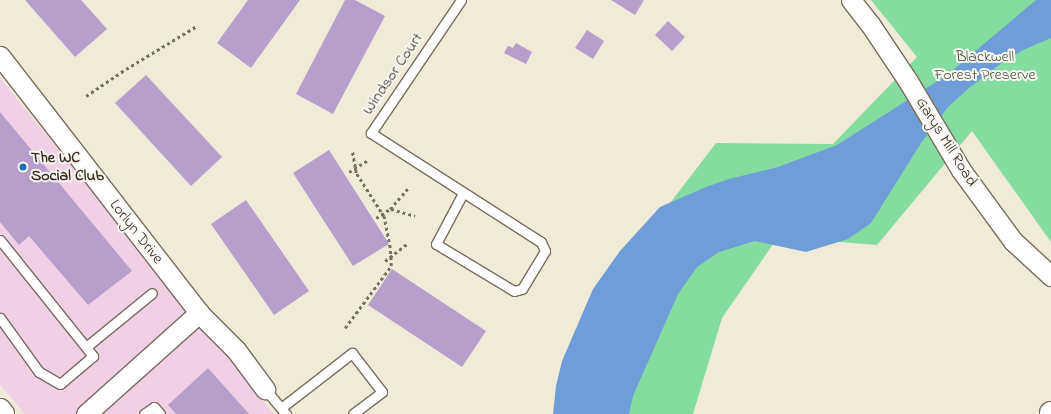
<!DOCTYPE html>
<style>
body{margin:0}
#map{position:relative;width:1051px;height:414px;overflow:hidden;background:#f0ebd8;font-family:"Indie Flower",sans-serif}
div>[style]{position:absolute}
[style*='--x']{left:calc(var(--x)*1px);top:calc(var(--y)*1px);width:calc(var(--w)*1px);rotate:calc(var(--a)*1deg)}
.built>*{inset:0;background:#f0d0e5}
.green>*{inset:0;background:#84dca1}
.water>*{inset:0;background:#6e9dd7}
.building>*{inset:0;background:#b69fcb}
.path>*{height:2.5px;margin-top:-1.25px;transform-origin:0;background:repeating-linear-gradient(90deg,#7a6e5f 0 3px,transparent 0 6px)}
.roads{filter:drop-shadow(1px 0 #7a6e5f) drop-shadow(-1px 0 #7a6e5f) drop-shadow(0 1px #7a6e5f) drop-shadow(0 -1px #7a6e5f)}
.lane>*{height:9px;margin:-4.5px;padding:0 4.5px;transform-origin:4.5px;border-radius:4.5px;background:#fff}
.street>*{height:19px;margin:-9.5px;padding:0 9.5px;transform-origin:9.5px;border-radius:9.5px;background:#fff}
.primary>*{height:22px;margin:-11px;padding:0 11px;transform-origin:11px;border-radius:11px;background:#fff}
.dots>*{width:11px;height:11px;translate:-50% -50%;box-sizing:border-box;border:2px solid #f6f6f2;border-radius:50%}
span{translate:-50% -50%;white-space:nowrap;text-align:center;line-height:1.15;-webkit-text-stroke:4px #f6f6f2;paint-order:stroke}
.park-label{font-size:16px;color:#4d563f}
.street-label{font-size:16px;color:#3b2a1e}
.poi-label{font-size:16px;color:#3b2a1e;font-weight:700}
.left{translate:0 -50%;text-align:left}
</style>
<div id="map">
<div class="built">
<div style="clip-path:polygon(0 78px,274px 414px,25px 414px,0 385px)"></div>
</div>
<div class="green">
<div style="clip-path:polygon(871px 0,1051px 0,1051px 242px,972px 131px,877px 245px,778px 237px,722px 318px,693px 414px,574px 414px,638px 245px,716px 143px,833px 144px,917px 57px)"></div>
</div>
<div class="water">
<div style="clip-path:polygon(1036px 0,1051px 0,1051px 38px,1023px 50px,1003px 62px,969px 88px,948px 107px,921px 143px,871px 223px,848px 239px,806px 252px,755px 241px,719px 252px,697px 267px,678px 294px,633px 396px,629px 414px,553px 414px,556px 386px,562px 361px,593px 289px,620px 251px,660px 207px,706px 187px,729px 179px,778px 167px,837px 145px,947px 75px)"></div>
</div>
<div class="building">
<div style="clip-path:polygon(25px 0,81px 0,107px 29px,75px 57px)"></div>
<div style="clip-path:polygon(248px 0,300px 0,251px 68px,217px 43px)"></div>
<div style="clip-path:polygon(345px 0,355px 0,385px 16px,333px 114px,296px 94px)"></div>
<div style="clip-path:polygon(611px 0,644px 0,635px 15px)"></div>
<div style="clip-path:polygon(668px 21px,685px 37px,672px 51px,655px 35px)"></div>
<div style="clip-path:polygon(587px 30px,604px 41px,593px 59px,575px 48px)"></div>
<div style="clip-path:polygon(516px 43px,532px 52px,526px 64px,504px 53px,508px 46px,513px 48px)"></div>
<div style="clip-path:polygon(146px 75px,222px 157px,191px 186px,115px 103px)"></div>
<div style="clip-path:polygon(0 112px,132px 271px,88px 305px,29px 236px,19px 245px,0 222px)"></div>
<div style="clip-path:polygon(329px 150px,389px 244px,353px 266px,293px 173px)"></div>
<div style="clip-path:polygon(246px 200px,309px 291px,274px 315px,211px 224px)"></div>
<div style="clip-path:polygon(392px 269px,486px 331px,462px 367px,368px 305px)"></div>
<div style="clip-path:polygon(208px 368px,249px 414px,176px 414px,168px 405px)"></div>
</div>
<div class="path">
<div style="--x:86;--y:96;--w:48;--a:-34"></div>
<div style="--x:126;--y:69;--w:81;--a:-31.3"></div>
<div style="--x:349;--y:172;--w:22;--a:-32"></div>
<div style="--x:391;--y:209;--w:25;--a:16"></div>
<div style="--x:376;--y:218;--w:17;--a:-33"></div>
<div style="--x:390;--y:209;--w:29;--a:-49"></div>
<div style="--x:385;--y:261;--w:28;--a:-38"></div>
<div style="--x:345;--y:328;--w:77;--a:-53.4"></div>
<div style="--x:391;--y:266;--w:18;--a:-93"></div>
<div style="--x:390;--y:248;--w:32;--a:-101"></div>
<div style="--x:384;--y:217;--w:52;--a:-122.5"></div>
<div style="--x:356;--y:173;--w:23;--a:-100"></div>
</div>
<div class="roads">
<div class="lane">
<div style="--x:461;--y:0;--w:161;--a:124.1"></div>
<div style="--x:371;--y:133;--w:202;--a:32.7"></div>
<div style="--x:541;--y:242;--w:10;--a:66"></div>
<div style="--x:545;--y:251;--w:44;--a:121.2"></div>
<div style="--x:522;--y:289;--w:8;--a:166"></div>
<div style="--x:514;--y:291;--w:91;--a:-148.9"></div>
<div style="--x:436;--y:244;--w:58;--a:-62.1"></div>
<div style="--x:0;--y:240;--w:149;--a:51.3"></div>
<div style="--x:93;--y:356;--w:43;--a:139.7"></div>
<div style="--x:60;--y:384;--w:24;--a:-150"></div>
<div style="--x:39;--y:372;--w:67;--a:-125.8"></div>
<div style="--x:86;--y:347;--w:85;--a:-39.3"></div>
<div style="--x:265;--y:389;--w:33;--a:50"></div>
<div style="--x:281;--y:408;--w:90;--a:-37.8"></div>
<div style="--x:352;--y:353;--w:49;--a:52.4"></div>
<div style="--x:382;--y:392;--w:36;--a:143"></div>
<div style="--x:144;--y:414;--w:12;--a:-35"></div>
<div style="--x:154;--y:407;--w:9;--a:49"></div>
</div>
<div class="street">
<div style="--x:851;--y:0;--w:31;--a:52"></div>
<div style="--x:870;--y:24;--w:69;--a:56.3"></div>
<div style="--x:908;--y:81;--w:104;--a:59.2"></div>
<div style="--x:961;--y:170;--w:88;--a:53.8"></div>
<div style="--x:1013;--y:241;--w:52;--a:42.6"></div>
<div style="--x:0;--y:56;--w:325;--a:52.2"></div>
<div style="--x:199;--y:313;--w:52;--a:45"></div>
<div style="--x:236;--y:350;--w:49;--a:53.4"></div>
<div style="--x:86;--y:414;--w:152;--a:-41.8"></div>
</div>
<div class="primary">
<div style="--x:0;--y:410;--w:5;--a:53"></div>
<div style="--x:1051;--y:414;--w:1;--a:-90"></div>
</div>
</div>
<div class="dots">
<div style="left:23px;top:167px;background:#1f6fb2"></div>
</div>
<div class="park-label">
<span style="left:985px;top:66px">Blackwell<br>Forest Preserve</span>
</div>
<div class="street-label">
<span style="left:393px;top:74px;rotate:-56deg">Windsor Court</span>
<span style="left:946px;top:142px;rotate:58deg">Garys Mill Road</span>
<span style="left:136px;top:232px;rotate:52deg">Lorlyn Drive</span>
</div>
<div class="poi-label">
<span class="left" style="left:31px;top:167px">The WC<br>Social Club</span>
</div>
</div>
